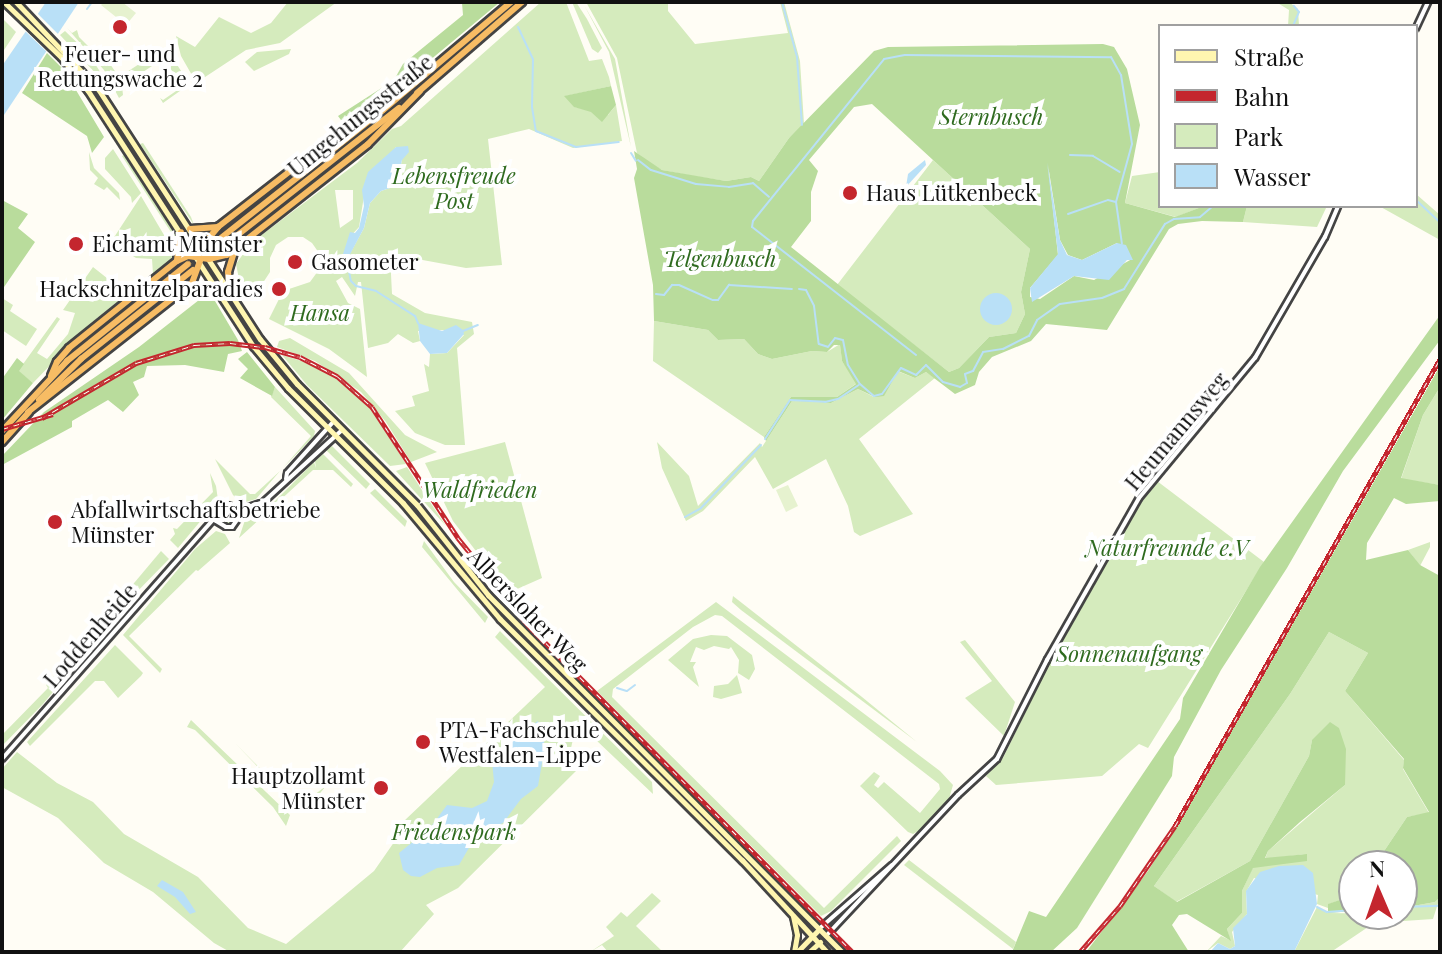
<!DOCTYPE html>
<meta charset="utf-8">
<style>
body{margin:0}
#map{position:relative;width:1442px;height:954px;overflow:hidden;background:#fffdf5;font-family:"Playfair Display",serif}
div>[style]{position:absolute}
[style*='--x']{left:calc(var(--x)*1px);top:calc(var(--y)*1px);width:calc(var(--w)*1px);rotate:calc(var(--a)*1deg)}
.green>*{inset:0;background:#d5ebbd}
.round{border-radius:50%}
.forest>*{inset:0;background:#b9dc9c}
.pitch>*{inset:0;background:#e6f2cf}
.water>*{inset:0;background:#b9e0f7}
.pier>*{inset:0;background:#fffdf5}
.stream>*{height:2px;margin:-1px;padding:0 1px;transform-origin:1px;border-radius:1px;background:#b9e0f7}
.roads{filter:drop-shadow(2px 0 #444) drop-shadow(-2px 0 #444) drop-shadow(0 2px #444) drop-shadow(0 -2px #444)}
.tertiary>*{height:4px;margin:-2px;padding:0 2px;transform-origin:2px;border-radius:2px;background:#fff}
.secondary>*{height:5px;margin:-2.5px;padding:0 2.5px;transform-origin:2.5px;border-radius:2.5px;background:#fff6b0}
.trunk>*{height:6px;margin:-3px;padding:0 3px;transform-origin:3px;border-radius:3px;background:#f7bc64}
.rail>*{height:5px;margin-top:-2.5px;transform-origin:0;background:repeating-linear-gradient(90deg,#fff 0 6px,#c4262e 0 12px);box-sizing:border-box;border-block:2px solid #c4262e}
.dots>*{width:22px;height:22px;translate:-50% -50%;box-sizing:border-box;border:4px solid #fff;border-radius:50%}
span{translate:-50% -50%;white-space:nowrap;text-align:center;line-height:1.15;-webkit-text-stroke:8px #fff;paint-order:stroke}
.poi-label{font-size:22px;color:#111}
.left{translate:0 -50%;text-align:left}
.right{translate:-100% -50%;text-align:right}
.street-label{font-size:22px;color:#111}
.park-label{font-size:22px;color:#2f6b1f;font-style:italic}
.frame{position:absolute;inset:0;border:4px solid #111;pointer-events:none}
.legend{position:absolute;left:1158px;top:24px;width:260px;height:184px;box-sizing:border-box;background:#fff;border:2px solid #a0a0a0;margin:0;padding:10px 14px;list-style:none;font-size:24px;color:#111}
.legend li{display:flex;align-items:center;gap:16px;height:40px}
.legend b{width:40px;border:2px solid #a0a0a0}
.north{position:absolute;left:1338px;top:850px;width:80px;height:80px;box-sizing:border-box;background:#fff;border:2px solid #a0a0a0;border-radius:50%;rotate:358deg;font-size:22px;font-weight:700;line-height:32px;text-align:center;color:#111}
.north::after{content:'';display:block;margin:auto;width:28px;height:36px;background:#c4262e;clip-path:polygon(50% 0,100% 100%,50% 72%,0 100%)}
</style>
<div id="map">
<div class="green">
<div style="clip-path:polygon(288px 2px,337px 2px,280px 43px,246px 50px,199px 81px,193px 77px,181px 56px,176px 36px,195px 47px,219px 17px,251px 33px,271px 23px)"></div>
<div style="clip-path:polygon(evenodd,541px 2px,566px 2px,589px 61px,602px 59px,609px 77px,611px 86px,566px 96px,575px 107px,608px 115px,616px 105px,622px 141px,573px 148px,529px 129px,488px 139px,502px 265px,466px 268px,390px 254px,392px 294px,425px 313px,472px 322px,474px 334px,457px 348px,465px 445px,445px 445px,415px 433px,395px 411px,415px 406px,412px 396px,429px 391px,424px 364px,429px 367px,430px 354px,447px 353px,464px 335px,446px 330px,418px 331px,420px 341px,413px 343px,398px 334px,388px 343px,368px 348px,361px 282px,358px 282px,355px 296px,342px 277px,336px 281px,348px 303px,360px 309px,367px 377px,329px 349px,269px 319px,283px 291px,310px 282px,318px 271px,319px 253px,312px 243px,303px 237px,288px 237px,276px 245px,270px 258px,270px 272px,251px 301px,241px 289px,236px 264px,251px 243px,357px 163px,392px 129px,401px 126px,541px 2px,396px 147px,402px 160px,396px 186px,381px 191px,370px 203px,364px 228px,347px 259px,348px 239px,359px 227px,364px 196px,396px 147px,541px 2px,335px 190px,353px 190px,353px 219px,340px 228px,335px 190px)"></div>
<div style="clip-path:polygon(572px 2px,576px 2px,587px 19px,602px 48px,598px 53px,592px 49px)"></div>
<div style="clip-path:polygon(586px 2px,668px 2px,668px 11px,695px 44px,788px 33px,780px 2px,784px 2px,800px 61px,804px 124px,789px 138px,759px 181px,751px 177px,726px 181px,693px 176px,662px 170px,649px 163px,637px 153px,617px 58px)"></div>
<div style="clip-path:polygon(1276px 2px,1289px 2px,1298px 9px,1299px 26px,1288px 26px,1289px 10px)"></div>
<div style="clip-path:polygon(584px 5px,615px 59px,631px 147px,609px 52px)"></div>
<div style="clip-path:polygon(2px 18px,16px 32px,2px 53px)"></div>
<div style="clip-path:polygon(67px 28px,72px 33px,77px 30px,79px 37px,107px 65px,110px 64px,119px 77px,161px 50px,168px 51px,187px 80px,187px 86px,163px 103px,160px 98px,163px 100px,179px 89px,181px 84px,166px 62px,161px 60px,122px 86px,123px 95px,119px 98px,104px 70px)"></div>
<div style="clip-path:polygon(65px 31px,89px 54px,112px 91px,60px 35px)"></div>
<div style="clip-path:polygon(291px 49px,289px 54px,254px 71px,245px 62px,257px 52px)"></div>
<div style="clip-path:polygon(143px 143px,191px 217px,194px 225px,140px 144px)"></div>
<div style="clip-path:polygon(113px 149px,141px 193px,132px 203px,131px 197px,105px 169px,105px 158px)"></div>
<div style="clip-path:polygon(89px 152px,94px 168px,119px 193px,120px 200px,107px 187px,104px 190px,94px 184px,98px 178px,90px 170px)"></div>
<div style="clip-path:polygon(126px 154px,176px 235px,178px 243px,122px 156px)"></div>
<div style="clip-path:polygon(933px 160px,1030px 249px,1021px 292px,1025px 314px,1016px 333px,989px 337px,959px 368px,949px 372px,837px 285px)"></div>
<div style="clip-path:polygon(1160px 172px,1160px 206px,1204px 206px,1176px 217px,1125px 203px,1132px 176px)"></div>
<div style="clip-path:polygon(1416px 194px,1440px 215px,1440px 240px,1379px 206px,1416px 206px)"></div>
<div style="clip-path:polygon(141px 196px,174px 252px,171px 259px,153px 274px,152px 259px,136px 258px,111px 242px)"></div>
<div style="clip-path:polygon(1247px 206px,1327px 206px,1317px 227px,1243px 222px)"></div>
<div style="clip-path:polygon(93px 267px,127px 294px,91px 323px,33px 383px,18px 371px,57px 317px,60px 319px,37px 353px,47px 359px,68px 334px,75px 313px,63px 310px)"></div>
<div style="clip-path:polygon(213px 279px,279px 370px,324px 415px,321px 418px,261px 350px)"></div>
<div style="clip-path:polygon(2px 298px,13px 305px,10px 311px,37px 329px,26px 346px,2px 330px)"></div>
<div style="clip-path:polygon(654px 321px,708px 330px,718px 340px,744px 339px,758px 354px,772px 359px,812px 351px,827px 352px,840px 344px,842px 361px,857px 383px,837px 397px,791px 397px,764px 437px,653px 361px)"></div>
<div style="clip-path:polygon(290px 338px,349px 373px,405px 435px,437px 452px,411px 462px,386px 422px,361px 392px,315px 361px,277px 347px,279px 341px)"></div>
<div style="clip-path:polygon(282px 355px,314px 365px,348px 386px,373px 411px,406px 464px,390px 466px,307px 385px)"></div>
<div style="clip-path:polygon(897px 371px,915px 378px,926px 372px,935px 378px,859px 439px,913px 514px,860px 536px,854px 532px,848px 506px,826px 459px,773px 489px,755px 457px,703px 511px,686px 521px,662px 468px,657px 442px,689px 476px,698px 506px,760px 443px,762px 447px,792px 401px,831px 403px,858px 389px,874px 397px)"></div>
<div style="clip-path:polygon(275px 387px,315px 431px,314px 436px,283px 468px,311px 436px,271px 397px)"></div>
<div style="clip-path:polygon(1440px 387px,1440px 485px,1401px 479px,1423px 415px)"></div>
<div style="clip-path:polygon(505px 442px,542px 578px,508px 593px,453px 521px,425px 463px)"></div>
<div style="clip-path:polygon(332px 446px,370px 484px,366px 489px,326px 450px)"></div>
<div style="clip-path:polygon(323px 454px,353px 484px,351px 487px,333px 470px,313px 470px,239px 538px,245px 520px,268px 508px,314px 462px,316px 468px,315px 461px)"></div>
<div style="clip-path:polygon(215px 459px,250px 494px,255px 494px,280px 471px,256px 499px,242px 503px,233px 495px)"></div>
<div style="clip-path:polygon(407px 467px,420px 487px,446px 526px,396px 471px)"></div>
<div style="clip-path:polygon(210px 473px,216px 486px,218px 500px,178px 548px,170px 540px,175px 534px,173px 528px,177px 529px,213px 492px)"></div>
<div style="clip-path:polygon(1157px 481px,1264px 562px,1148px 748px,1139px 744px,1102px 776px,996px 785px,986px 776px,1003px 758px,1050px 662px,1124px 527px)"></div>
<div style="clip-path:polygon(375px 489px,407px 521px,405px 527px,370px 493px)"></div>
<div class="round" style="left:218px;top:506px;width:18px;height:18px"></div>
<div style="clip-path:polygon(216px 531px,225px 534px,230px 543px,198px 571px,196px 570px,129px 636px,162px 669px,160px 673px,123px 635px,195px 549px)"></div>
<div style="clip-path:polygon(424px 541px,454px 582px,488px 617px,485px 623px,422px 547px)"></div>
<div style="clip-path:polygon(1430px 542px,1430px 547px,1420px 566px,1408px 550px)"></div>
<div style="clip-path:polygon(161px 551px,169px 559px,129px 600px,124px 595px)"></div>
<div style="clip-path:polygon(733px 596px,862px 697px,917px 742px,741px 610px,732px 602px)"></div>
<div style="clip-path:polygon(123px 597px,128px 601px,43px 704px,2px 746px,2px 735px,48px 688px,46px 685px)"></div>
<div style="clip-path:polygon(716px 602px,940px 771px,953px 785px,949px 799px,922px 829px,913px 834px,908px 832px,860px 786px,874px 772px,880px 776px,874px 785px,878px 788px,884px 782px,920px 813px,940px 789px,939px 784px,722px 616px,715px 615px,693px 627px,613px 689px,612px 697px,824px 908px,897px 836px,901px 841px,831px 911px,821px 916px,597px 691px)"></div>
<div style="clip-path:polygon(500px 631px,652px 782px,653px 794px,577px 722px,568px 761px,576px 771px,458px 888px,426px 905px,434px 914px,400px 952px,230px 952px,214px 943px,153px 892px,104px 863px,58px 818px,2px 787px,2px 769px,17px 752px,57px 783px,93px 802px,124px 834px,198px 877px,248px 928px,286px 944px,374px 871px,406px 825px,404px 821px,545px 687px,495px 637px)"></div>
<div style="clip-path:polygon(1329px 632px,1368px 653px,1345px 691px,1404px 760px,1403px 769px,1429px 813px,1407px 817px,1374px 866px,1354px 866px,1354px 895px,1329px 904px,1328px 908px,1317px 904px,1318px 895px,1254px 878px,1246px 892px,1247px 914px,1232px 932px,1235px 946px,1230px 949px,1218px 943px,1206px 952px,1221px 936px,1230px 940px,1227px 929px,1242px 913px,1242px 891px,1253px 867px,1306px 854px,1265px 859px,1268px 851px,1345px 785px,1312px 740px,1309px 756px,1250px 861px,1176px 902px,1154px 886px,1290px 694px)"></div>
<div style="clip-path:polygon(711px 635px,727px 636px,752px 655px,755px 669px,749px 680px,738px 673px,739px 660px,731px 647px,729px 649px,714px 646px,704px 650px,696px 647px,690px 662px,696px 662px,693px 667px,699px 687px,668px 660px,693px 639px)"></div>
<div style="clip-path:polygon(965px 640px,1015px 702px,1004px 736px,965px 698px,992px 681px,960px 642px)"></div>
<div style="clip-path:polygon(115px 645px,143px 673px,141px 676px,118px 698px,104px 681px,95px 681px,30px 746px,27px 742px)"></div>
<div style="clip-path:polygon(737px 675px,742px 693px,721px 699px,713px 697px,714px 686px,728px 684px)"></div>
<div style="clip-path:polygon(607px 709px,691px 792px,795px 896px,793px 897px)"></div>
<div style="clip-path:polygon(191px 720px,290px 815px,286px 826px,273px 807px,195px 730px,187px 727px)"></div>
<div style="clip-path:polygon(235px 743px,298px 807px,326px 786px,305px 811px,298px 809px)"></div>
<div style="clip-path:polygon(909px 860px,1016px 942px,1013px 949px,904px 865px)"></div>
<div style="clip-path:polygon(652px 893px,661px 901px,636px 926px,663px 952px,608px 952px,602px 945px,590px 952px,614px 936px,606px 927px,621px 912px,627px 917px)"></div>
<div style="clip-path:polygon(1440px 897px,1433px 919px,1374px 923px,1331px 952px,1294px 952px,1317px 907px,1327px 913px,1402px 914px,1402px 908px,1435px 902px)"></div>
</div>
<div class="forest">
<div style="clip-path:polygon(475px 2px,500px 2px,388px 95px,355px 116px,341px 120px,338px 116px,394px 80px,403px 64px,463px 15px,462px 3px)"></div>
<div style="clip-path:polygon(evenodd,1103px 44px,1114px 47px,1127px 69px,1140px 125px,1125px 203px,1175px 217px,1204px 206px,1247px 206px,1243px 222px,1202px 221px,1178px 224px,1169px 229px,1107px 330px,1046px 324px,1031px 341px,992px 357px,979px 372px,975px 385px,955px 394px,926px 372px,915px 378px,898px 371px,884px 396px,875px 397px,858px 389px,831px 403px,792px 401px,766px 441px,764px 437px,791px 397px,837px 397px,856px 384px,842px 361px,840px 345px,834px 345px,827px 352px,812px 351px,772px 359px,758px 354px,744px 339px,718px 340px,708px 330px,654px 321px,653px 285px,634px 178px,637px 169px,634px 151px,662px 170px,726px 181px,751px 177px,759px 181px,789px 138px,874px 51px,888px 47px,1103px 44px,872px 104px,1030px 249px,1021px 292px,1025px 314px,1016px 333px,989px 337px,959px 368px,949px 372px,791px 247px,811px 221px,811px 192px,818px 171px,809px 160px,854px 107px,872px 104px,1103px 44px,1048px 165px,1060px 240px,1068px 255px,1082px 260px,1117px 243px,1132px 259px,1094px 280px,1074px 276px,1040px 299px,1030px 297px,1030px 288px,1058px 255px,1048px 165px)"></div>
<div style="clip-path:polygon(47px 53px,64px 70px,104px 137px,92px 153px,87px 136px,22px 93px)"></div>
<div style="clip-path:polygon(611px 86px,616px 105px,602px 122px,591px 112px,574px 107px,564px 96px)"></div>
<div style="clip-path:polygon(2px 200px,28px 214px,18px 228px,35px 242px,2px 290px)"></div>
<div style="clip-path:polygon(199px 300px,215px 301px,238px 340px,242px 351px,228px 354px,224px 372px,185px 365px,147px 366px,144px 377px,133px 382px,139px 395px,123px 412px,108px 400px,72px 421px,72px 427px,2px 465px,2px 456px,44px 412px,139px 347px)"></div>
<div style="clip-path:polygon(1440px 315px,1440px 340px,1343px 471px,1287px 568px,1221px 670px,1174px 757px,1172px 776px,1077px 928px,1051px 952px,1012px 952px,1029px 911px,1046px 917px,1180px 719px,1183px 698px,1260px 567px)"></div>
<div style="clip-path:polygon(247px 352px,275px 387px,272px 396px,240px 378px,248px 369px,238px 359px)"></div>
<div style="clip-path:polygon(17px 358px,24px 364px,19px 371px,33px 383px,2px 420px,2px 379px)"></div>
<div style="clip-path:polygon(1440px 366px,1440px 387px,1423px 415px,1401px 478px,1440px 485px,1440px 501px,1406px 504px,1394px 498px,1367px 543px,1366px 560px,1408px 550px,1420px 565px,1440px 576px,1440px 897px,1435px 902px,1402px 908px,1402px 866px,1374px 866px,1407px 817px,1429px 812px,1403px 768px,1404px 759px,1345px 691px,1368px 653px,1329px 632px,1290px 694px,1154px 886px,1177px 902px,1250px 861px,1309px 756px,1312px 740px,1330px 722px,1339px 728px,1346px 749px,1345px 785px,1300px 822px,1268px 851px,1265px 858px,1307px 854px,1307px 861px,1253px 868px,1242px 891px,1242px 913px,1227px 929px,1231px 941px,1187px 914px,1179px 915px,1172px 925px,1189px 952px,1086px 952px,1148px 871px,1191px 802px)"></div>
<div style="clip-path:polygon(1354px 895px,1354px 911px,1328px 913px,1328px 904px)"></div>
</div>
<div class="pitch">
<div style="clip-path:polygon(104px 2px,122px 2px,136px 13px,126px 25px,101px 5px)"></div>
<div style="clip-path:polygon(788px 485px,798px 506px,786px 512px,776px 490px)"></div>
</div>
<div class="water">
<div style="clip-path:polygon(46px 2px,79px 2px,2px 118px,2px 66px)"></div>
<div style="clip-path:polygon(408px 146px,409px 152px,402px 160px,396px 186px,381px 191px,370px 203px,364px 228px,347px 260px,343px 254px,350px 232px,355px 233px,359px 228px,364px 206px,362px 190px,368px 172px,396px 147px)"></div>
<div style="clip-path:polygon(925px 160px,926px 165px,906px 187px,908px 174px)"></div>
<div style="clip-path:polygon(1047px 162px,1060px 240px,1067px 255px,1082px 260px,1117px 243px,1126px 245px,1133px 260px,1127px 260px,1109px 280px,1074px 276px,1032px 302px,1030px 288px,1058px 254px)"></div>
<div class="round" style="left:980px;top:293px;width:32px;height:32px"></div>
<div style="clip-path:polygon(418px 323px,442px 331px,456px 325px,463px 330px,464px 334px,447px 353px,430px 354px,420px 341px)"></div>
<div style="clip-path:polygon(538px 721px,545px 746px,538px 786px,521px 799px,503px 823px,477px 834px,459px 865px,437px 868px,420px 877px,411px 876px,403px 870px,399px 853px,430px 828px,447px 805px,472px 808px,487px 801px,494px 782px,492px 761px,497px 750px)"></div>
<div style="clip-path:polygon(1303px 865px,1313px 873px,1317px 904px,1294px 952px,1210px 952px,1218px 943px,1230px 949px,1235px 946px,1233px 928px,1247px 914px,1246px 891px,1260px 872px,1279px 866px)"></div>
<div style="clip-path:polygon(162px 880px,183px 892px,196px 912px,190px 914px,175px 897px,157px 886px)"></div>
</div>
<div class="pier">
<div style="clip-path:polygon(35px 11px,60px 36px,48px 53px,23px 29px)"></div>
</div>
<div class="stream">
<div style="--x:782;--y:2;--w:57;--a:74.7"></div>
<div style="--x:797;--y:57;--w:68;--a:85.8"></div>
<div style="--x:87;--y:9;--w:9;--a:-54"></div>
<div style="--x:1293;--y:26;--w:15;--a:-67"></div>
<div style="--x:1299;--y:12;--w:8;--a:-130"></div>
<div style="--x:518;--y:27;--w:35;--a:65"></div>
<div style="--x:533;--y:59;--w:48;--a:91.2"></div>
<div style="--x:532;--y:107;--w:24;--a:81"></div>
<div style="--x:536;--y:131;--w:43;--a:21.8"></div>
<div style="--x:576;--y:147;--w:43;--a:-6.6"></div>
<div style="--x:631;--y:153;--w:9;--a:58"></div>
<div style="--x:1070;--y:155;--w:23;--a:2"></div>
<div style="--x:1093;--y:156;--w:31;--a:31"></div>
<div style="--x:638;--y:160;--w:16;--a:38"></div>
<div style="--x:651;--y:170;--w:47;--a:17.3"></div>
<div style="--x:696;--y:184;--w:33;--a:5"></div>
<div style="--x:729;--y:187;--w:24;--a:-9"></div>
<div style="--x:753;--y:183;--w:21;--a:41"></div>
<div style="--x:1416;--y:200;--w:33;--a:43"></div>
<div style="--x:1068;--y:214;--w:42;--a:-19.3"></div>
<div style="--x:1108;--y:200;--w:8;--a:14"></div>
<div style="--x:347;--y:261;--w:20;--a:79"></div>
<div style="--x:351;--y:281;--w:7;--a:45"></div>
<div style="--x:356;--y:286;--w:21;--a:14"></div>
<div style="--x:376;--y:291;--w:46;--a:32.7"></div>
<div style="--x:415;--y:316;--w:8;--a:67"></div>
<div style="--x:799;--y:289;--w:7;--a:8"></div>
<div style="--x:806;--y:290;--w:18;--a:63"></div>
<div style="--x:814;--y:306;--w:38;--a:83"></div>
<div style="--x:819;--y:344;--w:9;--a:18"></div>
<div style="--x:828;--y:347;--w:11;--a:-52"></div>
<div style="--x:835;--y:338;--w:8;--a:14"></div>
<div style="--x:843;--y:340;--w:25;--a:79"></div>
<div style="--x:848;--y:365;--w:22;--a:58"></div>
<div style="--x:860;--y:384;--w:18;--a:41"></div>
<div style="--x:874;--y:396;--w:8;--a:-14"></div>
<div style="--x:882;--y:394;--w:32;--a:-54"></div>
<div style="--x:901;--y:368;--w:17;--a:25"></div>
<div style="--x:916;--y:375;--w:14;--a:-45"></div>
<div style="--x:926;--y:365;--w:24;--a:45"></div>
<div style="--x:943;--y:382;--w:18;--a:16"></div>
<div style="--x:960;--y:387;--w:8;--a:-30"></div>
<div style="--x:967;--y:383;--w:9;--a:-103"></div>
<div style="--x:965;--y:374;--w:9;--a:-21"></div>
<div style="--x:973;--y:371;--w:21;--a:-62"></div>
<div style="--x:983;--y:352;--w:20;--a:-9"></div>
<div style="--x:1003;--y:349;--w:29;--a:-27"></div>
<div style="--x:1029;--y:336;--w:18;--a:-63"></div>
<div style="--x:1037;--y:320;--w:28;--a:-35"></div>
<div style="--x:1060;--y:304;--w:42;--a:-8.1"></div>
<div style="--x:1102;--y:298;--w:24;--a:-22"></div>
<div style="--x:1124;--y:289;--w:77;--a:-57.8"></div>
<div style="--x:1165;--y:224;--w:10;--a:-29"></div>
<div style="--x:1174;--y:219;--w:26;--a:-4"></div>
<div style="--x:1200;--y:217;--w:17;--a:-40"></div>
<div style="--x:656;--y:294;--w:8;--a:7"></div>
<div style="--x:664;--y:295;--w:13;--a:-51"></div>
<div style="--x:672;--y:285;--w:7;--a:0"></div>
<div style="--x:679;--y:285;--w:37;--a:24"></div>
<div style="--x:713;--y:300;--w:5;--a:0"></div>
<div style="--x:718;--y:300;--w:19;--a:-54"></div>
<div style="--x:729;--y:285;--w:63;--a:3.6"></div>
<div style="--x:463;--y:331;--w:16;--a:-22"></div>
<div style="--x:916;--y:355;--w:208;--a:-142"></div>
<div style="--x:752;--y:227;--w:6;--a:-81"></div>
<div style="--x:753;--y:221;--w:208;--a:-51"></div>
<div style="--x:884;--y:59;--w:21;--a:-11"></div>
<div style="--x:905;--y:55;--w:206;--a:0.6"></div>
<div style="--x:1111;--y:57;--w:21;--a:61"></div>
<div style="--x:1121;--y:75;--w:70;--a:80.9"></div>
<div style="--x:1132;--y:144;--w:60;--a:105.4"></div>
<div style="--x:1116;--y:202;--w:42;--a:81.9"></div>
<div style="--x:765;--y:439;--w:46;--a:-57.3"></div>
<div style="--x:790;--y:400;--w:35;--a:3"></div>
<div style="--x:825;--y:402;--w:13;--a:-13"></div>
<div style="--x:838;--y:399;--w:25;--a:-34"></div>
<div style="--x:685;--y:517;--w:18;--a:-29"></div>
<div style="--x:701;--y:508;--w:87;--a:-46.4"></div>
<div style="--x:617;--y:688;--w:10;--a:17"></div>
<div style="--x:627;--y:691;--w:10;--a:-37"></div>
<div style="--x:1317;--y:907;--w:11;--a:27"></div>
<div style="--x:1327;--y:912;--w:27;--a:-4"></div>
<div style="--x:1402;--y:907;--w:38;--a:-2"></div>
</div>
<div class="roads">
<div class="tertiary">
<div style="--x:1416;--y:28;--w:29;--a:-65"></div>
<div style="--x:286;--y:479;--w:6;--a:-81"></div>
<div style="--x:287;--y:473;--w:70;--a:-47.9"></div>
<div style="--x:237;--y:508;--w:9;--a:77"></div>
<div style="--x:239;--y:517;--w:12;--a:125"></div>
<div style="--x:232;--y:527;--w:6;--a:180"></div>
<div style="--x:226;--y:527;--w:12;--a:-149"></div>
<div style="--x:216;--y:521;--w:12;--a:-85"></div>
<div style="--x:217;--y:509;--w:8;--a:-40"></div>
<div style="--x:223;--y:504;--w:21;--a:14"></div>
<div style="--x:243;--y:509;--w:18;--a:-19"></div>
<div style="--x:239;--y:517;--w:21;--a:-28"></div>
<div style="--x:258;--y:507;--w:114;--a:-42.5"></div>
<div style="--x:2;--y:759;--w:322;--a:-48.6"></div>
<div style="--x:819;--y:929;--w:97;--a:-41.2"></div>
<div style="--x:826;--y:936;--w:193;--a:-46.9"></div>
<div style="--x:958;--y:795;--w:53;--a:-42.7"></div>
<div style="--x:997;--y:759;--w:111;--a:-63.2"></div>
<div style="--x:1047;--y:660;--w:186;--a:-60.4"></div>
<div style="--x:1139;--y:498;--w:182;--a:-50.4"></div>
<div style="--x:1255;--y:358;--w:140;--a:-60"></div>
<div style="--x:1325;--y:237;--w:34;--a:-67"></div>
</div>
<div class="secondary">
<div style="--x:4;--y:2;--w:79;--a:44"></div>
<div style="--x:61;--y:57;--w:43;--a:51.5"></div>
<div style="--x:88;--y:91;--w:304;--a:57.1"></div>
<div style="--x:253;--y:346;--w:55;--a:50.2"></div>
<div style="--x:288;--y:388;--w:163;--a:45"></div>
<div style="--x:403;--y:503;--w:151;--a:50.1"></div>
<div style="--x:500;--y:619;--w:342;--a:44.9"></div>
<div style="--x:742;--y:860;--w:125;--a:47.3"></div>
<div style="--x:16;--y:2;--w:120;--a:46.7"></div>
<div style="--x:98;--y:89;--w:298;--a:57.1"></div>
<div style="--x:260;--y:339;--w:58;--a:50.6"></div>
<div style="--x:297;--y:384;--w:170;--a:45.2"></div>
<div style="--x:417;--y:505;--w:115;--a:51.7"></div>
<div style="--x:488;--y:595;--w:503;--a:45.24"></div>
<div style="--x:793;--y:916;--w:19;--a:78"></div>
<div style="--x:797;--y:935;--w:17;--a:100"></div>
<div style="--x:797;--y:952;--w:32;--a:-46"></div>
<div style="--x:809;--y:952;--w:15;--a:-42"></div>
</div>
<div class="trunk">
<div style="--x:417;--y:93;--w:139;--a:-40.9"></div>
<div style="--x:382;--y:111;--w:169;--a:-40.2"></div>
<div style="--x:190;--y:229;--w:28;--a:-4"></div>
<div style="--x:212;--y:245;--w:205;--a:-38.3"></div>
<div style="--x:216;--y:252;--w:233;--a:-38.2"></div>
<div style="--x:177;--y:260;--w:28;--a:-82"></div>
<div style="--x:189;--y:289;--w:18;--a:-9"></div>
<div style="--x:207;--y:286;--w:17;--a:33"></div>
<div style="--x:230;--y:291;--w:19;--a:-96"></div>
<div style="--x:228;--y:272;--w:21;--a:-73"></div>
<div style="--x:51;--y:376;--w:15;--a:-67"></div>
<div style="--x:57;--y:362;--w:18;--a:-49"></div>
<div style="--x:69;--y:348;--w:139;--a:-38.9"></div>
<div style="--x:177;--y:261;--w:12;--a:-24"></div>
<div style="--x:188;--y:256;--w:21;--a:8"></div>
<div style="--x:209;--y:259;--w:18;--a:-13"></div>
<div style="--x:227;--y:255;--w:179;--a:-38.2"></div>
<div style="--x:368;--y:144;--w:74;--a:-45.5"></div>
<div style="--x:39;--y:400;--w:59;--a:-44.3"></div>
<div style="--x:81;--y:359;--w:143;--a:-38.5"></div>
<div style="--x:28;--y:412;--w:209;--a:-38.2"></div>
<div style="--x:192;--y:283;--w:47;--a:-70"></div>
<div style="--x:208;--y:239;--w:16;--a:-50"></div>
<div style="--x:218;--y:227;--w:140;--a:-37.8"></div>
<div style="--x:329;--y:141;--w:62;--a:-29.9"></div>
<div style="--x:2;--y:431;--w:96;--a:-47.1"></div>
<div style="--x:67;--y:361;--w:155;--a:-38.7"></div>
<div style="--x:2;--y:442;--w:40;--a:-48"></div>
</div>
</div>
<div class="rail">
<div style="--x:42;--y:418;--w:109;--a:-30.3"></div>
<div style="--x:136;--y:363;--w:61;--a:-17.2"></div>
<div style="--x:194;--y:345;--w:36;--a:-3"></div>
<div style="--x:230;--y:343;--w:35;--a:7"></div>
<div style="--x:265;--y:347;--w:36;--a:16"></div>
<div style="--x:300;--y:357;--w:42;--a:27.2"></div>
<div style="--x:337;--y:376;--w:47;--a:41.5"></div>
<div style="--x:372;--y:407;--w:157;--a:56.7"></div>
<div style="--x:458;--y:538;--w:113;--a:51.1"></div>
<div style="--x:529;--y:626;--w:460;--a:45.2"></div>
<div style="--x:2;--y:429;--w:53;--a:-16.4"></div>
<div style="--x:1080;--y:952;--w:61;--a:-49"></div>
<div style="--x:1120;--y:906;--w:97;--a:-55.5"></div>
<div style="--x:1175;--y:826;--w:537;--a:-60.43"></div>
</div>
<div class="dots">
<div style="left:120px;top:27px;background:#c4262e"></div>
<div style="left:850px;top:193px;background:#c4262e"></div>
<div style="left:76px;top:244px;background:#c4262e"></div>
<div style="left:295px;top:262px;background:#c4262e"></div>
<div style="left:279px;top:289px;background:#c4262e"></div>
<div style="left:55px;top:522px;background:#c4262e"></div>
<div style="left:423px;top:742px;background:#c4262e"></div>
<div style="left:381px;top:788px;background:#c4262e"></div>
</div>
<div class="poi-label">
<span style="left:120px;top:66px">Feuer- und<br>Rettungswache 2</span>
<span class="left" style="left:866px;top:193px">Haus Lütkenbeck</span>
<span class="left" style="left:92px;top:244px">Eichamt Münster</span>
<span class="left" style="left:311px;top:262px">Gasometer</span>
<span class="right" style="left:263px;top:289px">Hackschnitzelparadies</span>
<span class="left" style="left:71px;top:522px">Abfallwirtschaftsbetriebe<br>Münster</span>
<span class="left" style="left:439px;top:742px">PTA-Fachschule<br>Westfalen-Lippe</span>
<span class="right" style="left:365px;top:788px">Hauptzollamt<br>Münster</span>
</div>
<div class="street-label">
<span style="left:360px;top:115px;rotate:-39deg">Umgehungsstraße</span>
<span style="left:1176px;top:431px;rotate:-50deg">Heumannsweg</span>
<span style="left:528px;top:610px;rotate:46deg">Albersloher Weg</span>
<span style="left:90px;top:635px;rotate:-49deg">Loddenheide</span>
</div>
<div class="park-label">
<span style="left:991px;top:117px">Sternbusch</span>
<span style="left:454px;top:188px">Lebensfreude<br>Post</span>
<span style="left:720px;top:259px">Telgenbusch</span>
<span style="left:320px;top:313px">Hansa</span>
<span style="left:480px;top:490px">Waldfrieden</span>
<span style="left:1167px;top:548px">Naturfreunde e.V</span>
<span style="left:1129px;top:654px">Sonnenaufgang</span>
<span style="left:454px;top:832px">Friedenspark</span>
</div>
<div class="frame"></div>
<ul class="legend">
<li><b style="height:10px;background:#fff6b0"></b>Straße</li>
<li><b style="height:10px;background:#c4262e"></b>Bahn</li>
<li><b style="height:22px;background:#d5ebbd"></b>Park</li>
<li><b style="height:22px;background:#b9e0f7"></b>Wasser</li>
</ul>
<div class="north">N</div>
</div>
